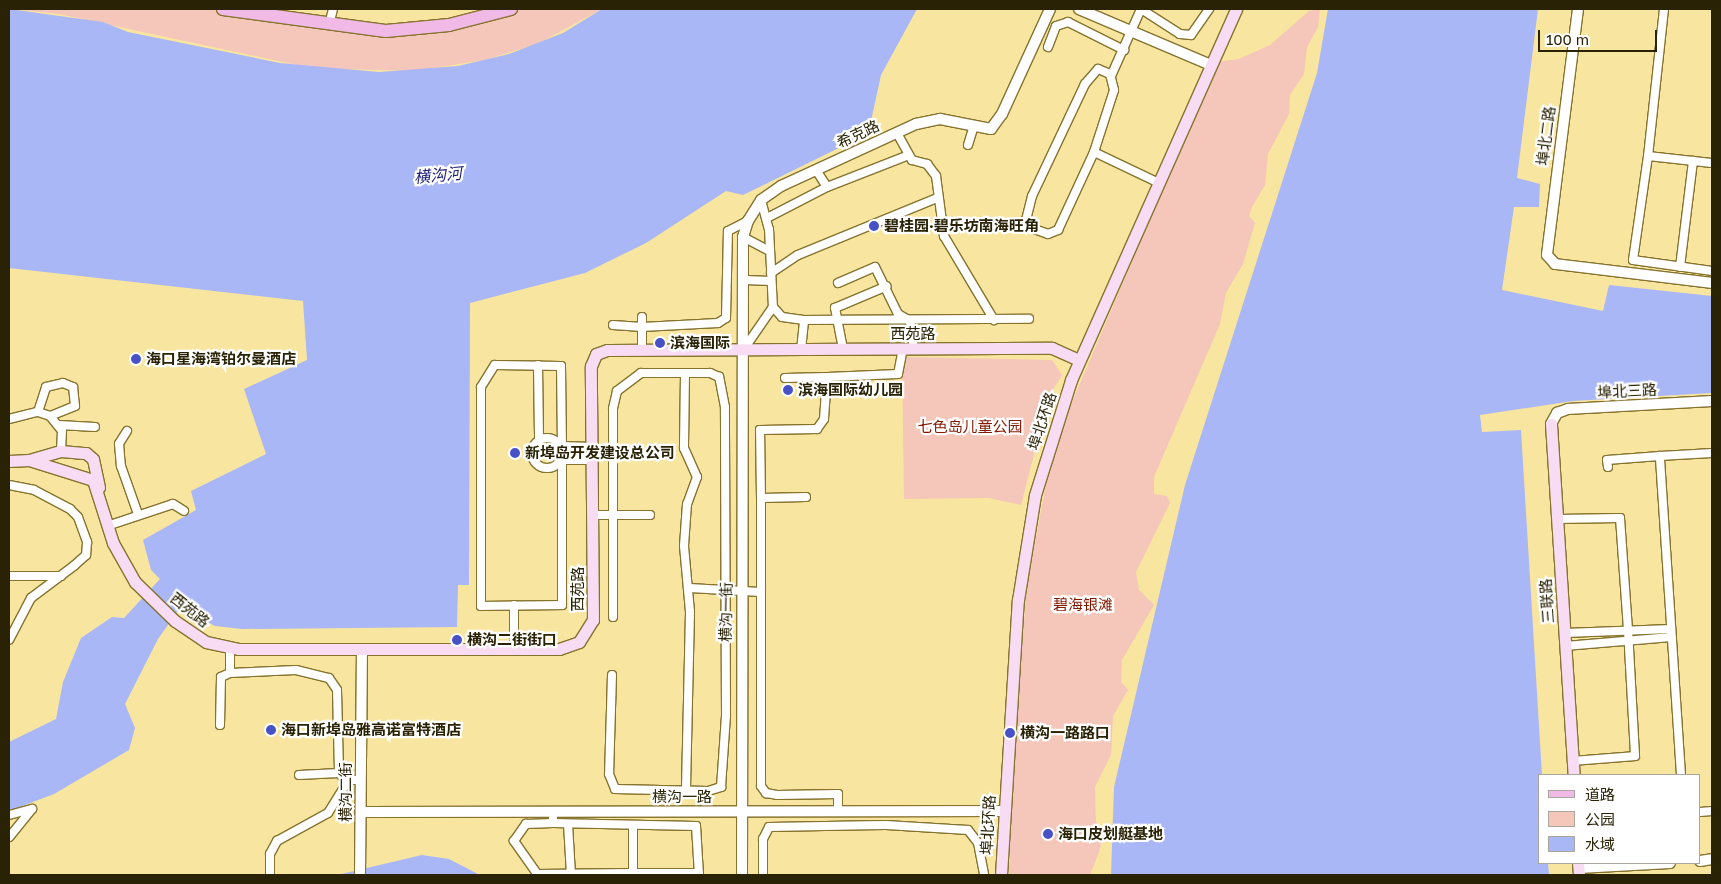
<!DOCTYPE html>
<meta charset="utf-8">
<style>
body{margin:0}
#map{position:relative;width:1721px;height:884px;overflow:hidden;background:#f8e59f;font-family:"Golos Text","Noto Sans SC",sans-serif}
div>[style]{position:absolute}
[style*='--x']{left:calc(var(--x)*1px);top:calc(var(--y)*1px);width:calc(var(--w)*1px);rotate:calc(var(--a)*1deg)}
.green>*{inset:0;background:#f5c6ba}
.water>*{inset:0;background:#a9b7f7}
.roads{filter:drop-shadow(1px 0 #85732e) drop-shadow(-1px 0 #85732e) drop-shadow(0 1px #85732e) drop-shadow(0 -1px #85732e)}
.minor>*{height:8px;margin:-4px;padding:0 4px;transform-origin:4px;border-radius:4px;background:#fff}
.minor>.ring{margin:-4px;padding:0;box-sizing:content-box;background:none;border:8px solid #fff;border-radius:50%}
.tertiary>*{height:10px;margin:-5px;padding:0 5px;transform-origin:5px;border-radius:5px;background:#fff}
.secondary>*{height:11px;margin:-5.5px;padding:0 5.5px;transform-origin:5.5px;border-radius:5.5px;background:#f8dcf3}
.primary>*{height:12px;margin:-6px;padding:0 6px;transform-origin:6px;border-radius:6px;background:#f1bae6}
.dots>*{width:14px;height:14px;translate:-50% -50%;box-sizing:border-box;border:2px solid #fff;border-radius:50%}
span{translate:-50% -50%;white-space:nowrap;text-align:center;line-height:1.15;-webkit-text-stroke:4.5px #fff;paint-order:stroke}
.street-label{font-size:15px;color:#292205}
.poi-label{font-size:15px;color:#292205;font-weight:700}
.left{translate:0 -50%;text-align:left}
.park-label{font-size:15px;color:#831800}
.water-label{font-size:16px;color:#1f1e76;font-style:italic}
.frame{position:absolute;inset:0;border:10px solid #292205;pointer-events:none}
.legend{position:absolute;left:1538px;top:774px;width:162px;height:90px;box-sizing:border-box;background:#fff;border:1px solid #a9a79b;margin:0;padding:6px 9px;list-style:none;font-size:15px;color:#292205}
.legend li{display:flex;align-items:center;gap:10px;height:25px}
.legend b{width:25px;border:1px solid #a9a79b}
.scale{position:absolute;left:1538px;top:30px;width:119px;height:22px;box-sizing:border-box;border:2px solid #292205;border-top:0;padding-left:6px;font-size:15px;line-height:18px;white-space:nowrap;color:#292205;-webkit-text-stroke:4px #fff;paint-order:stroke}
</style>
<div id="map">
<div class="green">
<div style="clip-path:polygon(9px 9px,240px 9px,420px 29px,509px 9px,602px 9px,537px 44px,484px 60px,415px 71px,311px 68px,59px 14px)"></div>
<div style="clip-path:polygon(1320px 9px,1318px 27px,1307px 47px,1304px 74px,1290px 95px,1289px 114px,1268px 154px,1265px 185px,1252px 207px,1249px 216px,1255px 223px,1243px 264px,1226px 293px,1220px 324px,1154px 477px,1154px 494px,1167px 496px,1170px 503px,1136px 572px,1139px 590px,1154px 605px,1122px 660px,1121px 682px,1128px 690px,1113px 716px,1111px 755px,1095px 787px,1096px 821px,1103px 837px,1099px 852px,1090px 875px,1009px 875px,1011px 780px,1027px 585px,1048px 473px,1061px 428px,1217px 62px,1239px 59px,1270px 45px,1309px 11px)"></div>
<div style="clip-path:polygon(902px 357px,1052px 360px,1062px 375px,1049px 396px,1021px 505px,989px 498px,904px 499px)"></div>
</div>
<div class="water">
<div style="clip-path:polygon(9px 9px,103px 22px,128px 32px,280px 63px,379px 72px,458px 66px,509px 54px,563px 33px,602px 9px,917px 9px,881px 75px,871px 121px,859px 138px,743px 195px,726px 191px,646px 243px,585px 273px,470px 303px,469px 585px,458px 585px,457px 627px,242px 629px,215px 626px,180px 608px,158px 639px,125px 704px,135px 728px,129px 750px,54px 794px,9px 811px,9px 742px,56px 719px,63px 682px,81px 638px,112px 617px,124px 618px,160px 579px,151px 570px,143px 540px,196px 510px,191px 491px,266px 454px,244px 389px,307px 360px,303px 301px,9px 268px)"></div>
<div style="clip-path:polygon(1328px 9px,1538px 9px,1517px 178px,1540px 184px,1539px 207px,1514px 207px,1502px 290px,1603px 311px,1609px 285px,1712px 296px,1712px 393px,1573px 401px,1480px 415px,1482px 432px,1521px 430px,1542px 775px,1540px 863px,1548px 863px,1549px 875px,1111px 875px,1114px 787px,1185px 485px,1317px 73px)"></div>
<div style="clip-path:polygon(422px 855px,449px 859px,480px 875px,337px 875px)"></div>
</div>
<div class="roads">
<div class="minor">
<div style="--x:1141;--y:9;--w:46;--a:32.7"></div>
<div style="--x:1180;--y:34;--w:11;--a:5"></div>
<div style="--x:1191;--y:35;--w:32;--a:-55"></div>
<div style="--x:1664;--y:9;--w:148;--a:96.2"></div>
<div style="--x:1648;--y:156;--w:64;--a:6.2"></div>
<div style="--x:329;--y:25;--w:16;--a:-76"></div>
<div style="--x:1048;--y:47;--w:22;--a:-69"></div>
<div style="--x:1056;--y:26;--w:13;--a:-18"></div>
<div style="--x:1068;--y:22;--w:63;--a:26.6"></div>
<div style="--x:1111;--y:76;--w:73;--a:-65.9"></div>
<div style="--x:897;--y:133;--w:31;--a:61"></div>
<div style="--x:912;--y:160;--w:16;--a:15"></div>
<div style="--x:927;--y:164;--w:15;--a:53"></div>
<div style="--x:936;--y:176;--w:61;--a:82.4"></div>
<div style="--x:944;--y:236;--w:98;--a:59.2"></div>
<div style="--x:968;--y:145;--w:17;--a:-73"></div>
<div style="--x:1094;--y:152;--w:65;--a:-72.1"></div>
<div style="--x:1114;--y:90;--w:16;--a:-104"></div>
<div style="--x:1110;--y:74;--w:13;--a:-157"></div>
<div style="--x:1098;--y:69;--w:20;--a:131"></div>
<div style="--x:1085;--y:84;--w:124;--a:115.3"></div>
<div style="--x:1032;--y:196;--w:25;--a:104"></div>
<div style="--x:1026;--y:220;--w:9;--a:58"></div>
<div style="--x:1031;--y:228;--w:18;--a:19"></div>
<div style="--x:1048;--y:234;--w:11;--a:-22"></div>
<div style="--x:1058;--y:230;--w:86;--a:-65.2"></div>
<div style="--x:1094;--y:152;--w:72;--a:25.5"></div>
<div style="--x:1648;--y:156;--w:105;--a:98.2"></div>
<div style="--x:1633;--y:260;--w:80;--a:7.9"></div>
<div style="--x:816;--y:170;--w:20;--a:57"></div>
<div style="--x:761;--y:200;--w:30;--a:75"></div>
<div style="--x:769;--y:229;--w:78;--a:87.1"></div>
<div style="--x:773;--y:307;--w:13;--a:48"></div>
<div style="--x:782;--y:317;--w:22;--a:8"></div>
<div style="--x:767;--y:218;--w:68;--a:-27.3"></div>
<div style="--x:827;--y:187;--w:88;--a:-21.3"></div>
<div style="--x:743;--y:237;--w:30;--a:28"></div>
<div style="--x:1680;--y:267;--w:107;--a:-83"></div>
<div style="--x:771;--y:273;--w:32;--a:-34"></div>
<div style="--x:798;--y:255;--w:150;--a:-22.3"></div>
<div style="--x:745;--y:280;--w:26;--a:2"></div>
<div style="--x:838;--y:283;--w:40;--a:-23.4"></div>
<div style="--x:875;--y:267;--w:52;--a:63.9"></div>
<div style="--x:898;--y:314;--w:14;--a:30"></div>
<div style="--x:910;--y:321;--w:28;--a:82"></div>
<div style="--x:613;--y:325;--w:29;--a:4"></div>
<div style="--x:642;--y:327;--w:10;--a:-90"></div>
<div style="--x:744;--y:349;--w:51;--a:-55.4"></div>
<div style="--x:843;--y:349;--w:42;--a:-101"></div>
<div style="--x:835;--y:308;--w:56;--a:-22.9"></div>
<div style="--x:642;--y:350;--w:23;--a:-90"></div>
<div style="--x:642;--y:327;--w:76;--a:-3"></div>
<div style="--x:718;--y:323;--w:9;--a:-32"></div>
<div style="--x:726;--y:318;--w:87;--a:-88.7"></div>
<div style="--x:728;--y:231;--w:22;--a:-27"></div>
<div style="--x:801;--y:350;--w:30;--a:-84"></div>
<div style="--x:804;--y:320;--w:225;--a:-0.3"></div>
<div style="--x:538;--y:365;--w:74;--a:89.2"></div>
<div style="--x:685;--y:374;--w:74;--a:90.8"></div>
<div style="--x:684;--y:448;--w:32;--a:66"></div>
<div style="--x:697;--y:477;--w:29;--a:110"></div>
<div style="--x:687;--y:504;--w:42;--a:94.1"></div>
<div style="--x:684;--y:546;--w:66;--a:84.8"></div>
<div style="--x:690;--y:612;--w:178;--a:91.3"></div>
<div style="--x:785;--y:378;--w:42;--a:-1.4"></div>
<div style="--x:38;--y:412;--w:26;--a:-72"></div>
<div style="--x:46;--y:387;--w:17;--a:-13"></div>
<div style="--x:63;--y:383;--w:11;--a:22"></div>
<div style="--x:73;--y:387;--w:19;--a:84"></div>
<div style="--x:75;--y:406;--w:27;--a:158"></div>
<div style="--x:9;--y:419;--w:30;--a:-14"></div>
<div style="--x:38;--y:412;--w:13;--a:18"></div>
<div style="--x:50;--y:416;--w:19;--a:51"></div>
<div style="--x:62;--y:431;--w:20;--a:93"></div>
<div style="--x:59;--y:425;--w:36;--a:3"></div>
<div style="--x:127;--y:431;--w:15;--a:122"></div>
<div style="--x:119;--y:444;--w:22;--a:85"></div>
<div style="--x:121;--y:466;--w:51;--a:70.5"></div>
<div class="ring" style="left:532px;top:438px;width:22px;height:22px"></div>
<div style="--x:593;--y:460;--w:31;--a:180"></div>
<div style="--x:562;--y:460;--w:145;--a:90"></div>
<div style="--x:562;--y:605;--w:81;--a:179.3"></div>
<div style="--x:481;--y:606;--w:219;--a:-90"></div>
<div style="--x:481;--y:387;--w:26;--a:-58"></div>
<div style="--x:495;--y:365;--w:66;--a:0.9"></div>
<div style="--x:561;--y:366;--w:80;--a:89.3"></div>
<div style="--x:562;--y:446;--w:31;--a:2"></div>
<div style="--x:1608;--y:467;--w:7;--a:-98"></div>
<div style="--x:1607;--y:460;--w:53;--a:-4.3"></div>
<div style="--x:9;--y:485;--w:25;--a:11"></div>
<div style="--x:34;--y:490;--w:41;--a:27.8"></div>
<div style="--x:70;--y:509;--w:11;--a:45"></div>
<div style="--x:78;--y:517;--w:27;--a:70"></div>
<div style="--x:87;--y:542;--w:13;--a:94"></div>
<div style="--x:86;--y:555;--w:15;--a:138"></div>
<div style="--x:75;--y:565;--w:55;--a:143.1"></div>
<div style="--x:31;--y:598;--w:47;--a:117.6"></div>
<div style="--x:806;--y:497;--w:45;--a:178.7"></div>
<div style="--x:761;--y:498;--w:68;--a:-90.8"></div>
<div style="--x:760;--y:430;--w:57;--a:-1"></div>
<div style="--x:817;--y:429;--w:12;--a:-55"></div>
<div style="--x:824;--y:419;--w:42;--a:-85.9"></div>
<div style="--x:827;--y:377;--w:71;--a:-2.4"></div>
<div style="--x:898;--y:374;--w:25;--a:-79"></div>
<div style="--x:761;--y:498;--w:288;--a:90"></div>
<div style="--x:761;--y:786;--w:9;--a:54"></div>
<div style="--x:766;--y:793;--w:11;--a:10"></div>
<div style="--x:777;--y:795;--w:61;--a:-0.9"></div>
<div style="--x:838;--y:794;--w:17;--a:90"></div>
<div style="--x:593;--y:515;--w:57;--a:0"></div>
<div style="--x:1557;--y:519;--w:63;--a:-0.9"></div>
<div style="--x:1620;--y:518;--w:112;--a:85.9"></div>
<div style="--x:1628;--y:630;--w:126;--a:86.8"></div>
<div style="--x:1635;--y:756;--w:62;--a:175.4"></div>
<div style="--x:110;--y:525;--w:66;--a:-18.4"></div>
<div style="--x:173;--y:504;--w:13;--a:32"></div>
<div style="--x:9;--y:576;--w:52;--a:0"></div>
<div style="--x:689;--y:588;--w:72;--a:3.2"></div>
<div style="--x:1565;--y:633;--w:106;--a:-2.2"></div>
<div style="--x:1565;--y:646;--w:107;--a:-4.8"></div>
<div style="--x:230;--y:647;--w:26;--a:90"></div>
<div style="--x:230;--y:673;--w:66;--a:-2.6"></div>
<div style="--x:296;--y:670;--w:34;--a:14"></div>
<div style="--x:329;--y:678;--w:14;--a:56"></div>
<div style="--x:337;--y:690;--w:83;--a:88.6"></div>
<div style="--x:339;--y:773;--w:9;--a:49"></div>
<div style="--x:345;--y:780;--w:16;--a:0"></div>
<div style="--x:514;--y:649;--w:44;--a:-90"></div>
<div style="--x:612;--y:675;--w:99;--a:91.7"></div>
<div style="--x:609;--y:774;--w:16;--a:68"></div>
<div style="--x:615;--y:789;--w:93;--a:1.2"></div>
<div style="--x:708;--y:791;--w:14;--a:-17"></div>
<div style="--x:721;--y:787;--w:71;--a:-86"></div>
<div style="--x:726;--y:716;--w:309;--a:-90.2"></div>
<div style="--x:725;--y:407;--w:31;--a:-101"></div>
<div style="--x:719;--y:377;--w:10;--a:-156"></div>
<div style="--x:710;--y:373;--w:69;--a:180"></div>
<div style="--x:641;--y:373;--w:30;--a:143"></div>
<div style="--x:617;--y:391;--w:18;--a:103"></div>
<div style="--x:613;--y:409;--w:208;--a:90"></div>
<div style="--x:220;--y:725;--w:48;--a:-88.8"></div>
<div style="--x:221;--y:677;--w:10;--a:-24"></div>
<div style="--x:299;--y:775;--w:40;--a:-2.9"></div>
<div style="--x:1681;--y:775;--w:320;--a:-93.8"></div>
<div style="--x:1660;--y:456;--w:52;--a:-3.3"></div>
<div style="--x:1700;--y:812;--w:12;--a:-5"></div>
<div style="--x:9;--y:815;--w:24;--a:-15"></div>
<div style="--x:32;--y:809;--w:36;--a:129"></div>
<div style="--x:553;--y:823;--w:143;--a:1.2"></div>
<div style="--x:696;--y:826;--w:49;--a:86.5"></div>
<div style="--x:568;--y:824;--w:51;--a:86.6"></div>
<div style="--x:633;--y:873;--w:66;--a:0"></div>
<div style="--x:538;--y:874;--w:95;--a:-0.6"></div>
<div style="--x:633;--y:873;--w:47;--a:-90"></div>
<div style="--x:270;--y:875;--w:21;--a:-90"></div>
<div style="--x:270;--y:854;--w:15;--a:-62"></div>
<div style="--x:277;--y:841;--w:58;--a:-28.8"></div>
<div style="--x:328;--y:813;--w:39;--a:-58"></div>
<div style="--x:538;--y:875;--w:42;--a:-125.2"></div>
<div style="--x:514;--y:841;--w:21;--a:-55"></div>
<div style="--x:526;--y:824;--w:27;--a:-2"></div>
<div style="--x:553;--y:823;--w:5;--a:-90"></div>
<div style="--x:763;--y:875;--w:36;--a:-90"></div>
<div style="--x:763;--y:839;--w:13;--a:-63"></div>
<div style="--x:769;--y:827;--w:117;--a:-1"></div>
<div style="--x:886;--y:825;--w:82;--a:3.5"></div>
<div style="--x:968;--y:830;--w:16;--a:52"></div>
<div style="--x:978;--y:843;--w:33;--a:79"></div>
</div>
<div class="tertiary">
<div style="--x:1079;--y:9;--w:143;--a:23"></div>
<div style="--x:1578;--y:9;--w:248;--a:97.2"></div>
<div style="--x:1547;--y:255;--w:12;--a:48"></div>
<div style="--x:1555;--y:264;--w:158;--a:6.9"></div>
<div style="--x:1551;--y:424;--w:13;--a:-61"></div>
<div style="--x:1557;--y:413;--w:12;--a:-20"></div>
<div style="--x:1568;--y:409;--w:144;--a:-3.2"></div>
<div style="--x:361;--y:812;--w:642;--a:-0.09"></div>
<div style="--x:1700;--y:861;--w:12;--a:-9"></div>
<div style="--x:1579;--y:868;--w:91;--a:-3.1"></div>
<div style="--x:360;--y:875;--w:226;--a:-89.5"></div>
<div style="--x:742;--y:875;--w:638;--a:-89.91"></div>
<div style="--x:743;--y:237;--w:17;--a:-73"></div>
<div style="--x:748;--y:221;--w:25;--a:-58"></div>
<div style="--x:761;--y:200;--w:24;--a:-35"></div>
<div style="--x:781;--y:186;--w:149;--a:-24.7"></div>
<div style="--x:916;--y:124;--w:25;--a:-12"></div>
<div style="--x:940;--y:119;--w:52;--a:11.1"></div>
<div style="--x:991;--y:129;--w:19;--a:-54"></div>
<div style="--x:1002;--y:114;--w:115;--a:-65.4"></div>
</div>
<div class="secondary">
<div style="--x:1551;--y:424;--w:352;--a:86.3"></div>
<div style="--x:29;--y:460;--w:33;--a:-16"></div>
<div style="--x:61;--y:451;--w:25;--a:5"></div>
<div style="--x:86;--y:453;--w:9;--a:41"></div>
<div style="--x:93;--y:459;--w:29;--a:78"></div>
<div style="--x:9;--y:461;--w:20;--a:-3"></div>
<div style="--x:29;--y:460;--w:67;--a:17.4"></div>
<div style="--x:93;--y:480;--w:66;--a:72.4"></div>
<div style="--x:113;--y:543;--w:45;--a:60.6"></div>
<div style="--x:135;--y:582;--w:56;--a:44.3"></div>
<div style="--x:175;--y:621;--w:37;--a:34"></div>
<div style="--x:206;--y:642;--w:34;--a:12"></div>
<div style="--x:239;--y:649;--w:320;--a:0"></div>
<div style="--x:559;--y:649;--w:21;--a:-19"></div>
<div style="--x:579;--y:642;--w:26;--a:-58"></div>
<div style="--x:593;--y:620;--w:254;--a:-90.5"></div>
<div style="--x:591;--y:366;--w:13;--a:-67"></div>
<div style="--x:596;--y:354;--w:12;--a:-20"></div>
<div style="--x:607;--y:350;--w:445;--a:-0.3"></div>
<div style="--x:1052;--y:348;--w:30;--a:24"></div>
<div style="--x:1578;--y:863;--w:12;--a:85"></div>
<div style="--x:1001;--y:875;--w:276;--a:-86.5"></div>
<div style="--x:1018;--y:600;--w:106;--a:-80.8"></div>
<div style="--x:1035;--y:495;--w:121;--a:-72.6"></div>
<div style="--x:1071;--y:380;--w:406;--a:-66"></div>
</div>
<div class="primary">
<div style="--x:223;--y:9;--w:164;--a:7.7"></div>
<div style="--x:386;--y:31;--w:63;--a:-5.4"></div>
<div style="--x:449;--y:25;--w:64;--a:-14.5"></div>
</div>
</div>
<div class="dots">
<div style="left:874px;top:226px;background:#4852c7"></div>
<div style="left:660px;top:343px;background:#4852c7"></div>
<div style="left:136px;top:359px;background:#4852c7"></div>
<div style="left:788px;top:390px;background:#4852c7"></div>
<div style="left:515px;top:453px;background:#4852c7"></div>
<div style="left:457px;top:640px;background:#4852c7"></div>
<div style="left:271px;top:730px;background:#4852c7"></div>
<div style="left:1010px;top:733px;background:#4852c7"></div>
<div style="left:1048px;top:834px;background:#4852c7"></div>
</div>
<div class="street-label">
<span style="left:858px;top:134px;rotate:-25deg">希克路</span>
<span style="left:1546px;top:136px;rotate:-83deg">埠北二路</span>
<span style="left:913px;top:334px">西苑路</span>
<span style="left:1627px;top:391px;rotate:-3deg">埠北三路</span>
<span style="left:1042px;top:421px;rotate:-72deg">埠北环路</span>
<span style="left:578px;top:589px;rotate:-90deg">西苑路</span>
<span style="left:1547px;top:601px;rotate:-94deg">三联路</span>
<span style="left:190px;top:610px;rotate:38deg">西苑路</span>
<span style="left:726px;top:612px;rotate:-89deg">横沟一街</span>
<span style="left:346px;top:792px;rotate:-90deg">横沟二街</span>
<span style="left:682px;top:797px">横沟一路</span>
<span style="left:988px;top:825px;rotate:-87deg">埠北环路</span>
</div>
<div class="poi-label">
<span class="left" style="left:884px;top:226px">碧桂园·碧乐坊南海旺角</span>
<span class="left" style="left:670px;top:343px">滨海国际</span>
<span class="left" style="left:146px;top:359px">海口星海湾铂尔曼酒店</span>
<span class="left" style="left:798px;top:390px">滨海国际幼儿园</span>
<span class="left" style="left:525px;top:453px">新埠岛开发建设总公司</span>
<span class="left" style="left:467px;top:640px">横沟二街街口</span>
<span class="left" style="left:281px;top:730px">海口新埠岛雅高诺富特酒店</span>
<span class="left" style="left:1020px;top:733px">横沟一路路口</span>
<span class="left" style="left:1058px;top:834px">海口皮划艇基地</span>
</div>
<div class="park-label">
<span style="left:970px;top:427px">七色岛儿童公园</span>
<span style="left:1083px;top:605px">碧海银滩</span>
</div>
<div class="water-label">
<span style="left:438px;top:175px;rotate:-5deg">横沟河</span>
</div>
<div class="frame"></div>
<ul class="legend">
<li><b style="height:6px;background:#f1bae6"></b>道路</li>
<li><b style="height:14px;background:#f5c6ba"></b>公园</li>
<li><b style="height:14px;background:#a9b7f7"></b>水域</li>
</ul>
<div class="scale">100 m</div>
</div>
